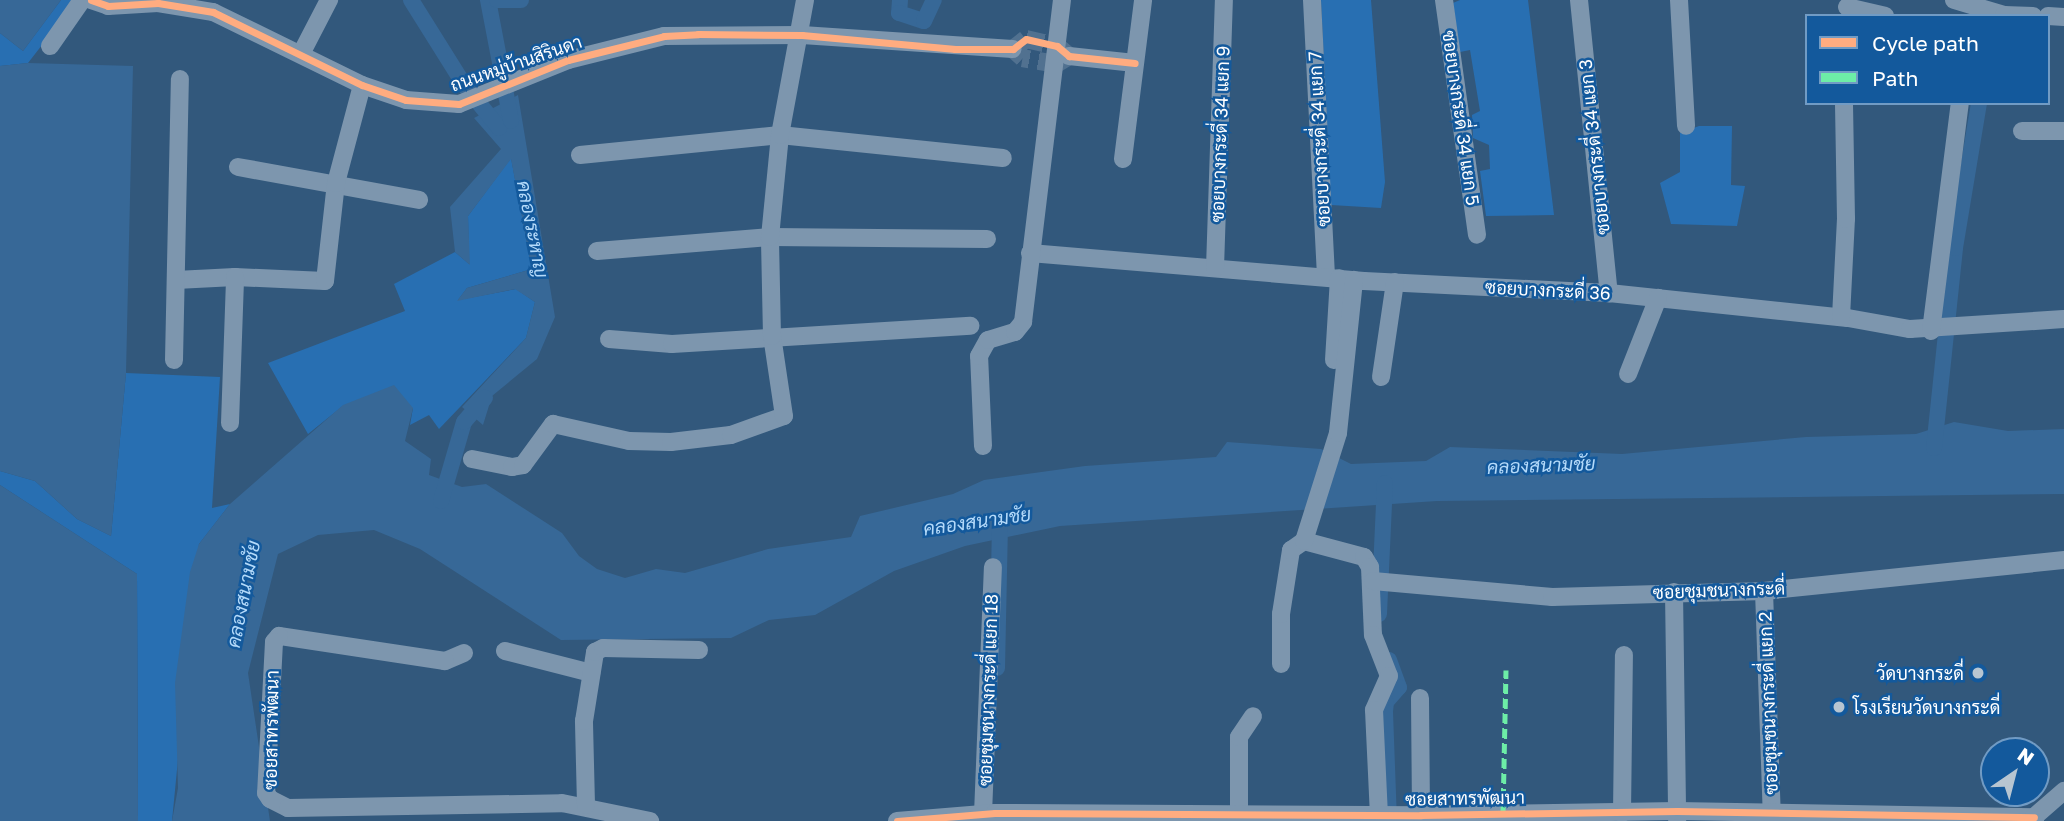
<!DOCTYPE html>
<meta charset="utf-8">
<style>
body{margin:0}
#map{position:relative;width:2064px;height:821px;overflow:hidden;background:#32587c;font-family:"Golos Text",Sarabun,sans-serif}
div>[style]{position:absolute}
[style*='--x']{left:calc(var(--x)*1px);top:calc(var(--y)*1px);width:calc(var(--w)*1px);rotate:calc(var(--a)*1deg)}
.green>*{inset:0;background:#286fb2}
.water>*{inset:0;background:#376897}
.canal>*{height:16px;margin:-8px;padding:0 8px;transform-origin:8px;border-radius:8px;background:#376897}
.minor-tunnel>*{height:18px;margin-top:-9px;transform-origin:0;background:repeating-linear-gradient(90deg,#517190 0 18px,transparent 0 27px)}
.minor>*{height:18px;margin:-9px;padding:0 9px;transform-origin:9px;border-radius:9px;background:#7d96ae}
.quiet>*{height:5px;margin-top:-2.5px;transform-origin:0;background:repeating-linear-gradient(90deg,#6deda7 0 10px,transparent 0 15px)}
.cycleway>*{height:7px;margin:-3.5px;padding:0 3.5px;transform-origin:3.5px;border-radius:3.5px;background:#ffac80}
.dots>*{width:19px;height:19px;translate:-50% -50%;box-sizing:border-box;border:4px solid #13599c;border-radius:50%}
span{translate:-50% -50%;white-space:nowrap;text-align:center;line-height:1.15;-webkit-text-stroke:5px #13599c;paint-order:stroke}
.street-label{font-size:18px;color:#fff}
.poi-label{font-size:18px;color:#fff}
.right{translate:-100% -50%;text-align:right}
.left{translate:0 -50%;text-align:left}
.water-label{font-size:19px;color:#b4dafa;font-style:italic}
.legend{position:absolute;left:1805px;top:14px;width:245px;height:91px;box-sizing:border-box;background:#13599c;border:2px solid #719bc4;margin:0;padding:9px 12px;list-style:none;font-size:21px;color:#fff}
.legend li{display:flex;align-items:center;gap:14px;height:35px}
.legend b{width:35px;border:2px solid #719bc4}
.north{position:absolute;left:1980px;top:737px;width:70px;height:70px;box-sizing:border-box;background:#13599c;border:2px solid #719bc4;border-radius:50%;rotate:35deg;font-size:19px;font-weight:700;line-height:28px;text-align:center;color:#fff}
.north::after{content:'';display:block;margin:auto;width:24px;height:32px;background:#b7c5d1;clip-path:polygon(50% 0,100% 100%,50% 72%,0 100%)}
</style>
<div id="map">
<div class="green">
<div style="clip-path:polygon(61px 0,77px 0,28px 63px,0 66px,0 33px,23px 51px)"></div>
<div style="clip-path:polygon(1321px 0,1371px 0,1385px 182px,1381px 208px,1331px 205px)"></div>
<div style="clip-path:polygon(1460px 0,1528px 0,1554px 215px,1486px 216px,1480px 171px,1490px 169px,1489px 145px,1473px 138px,1472px 115px,1480px 111px,1470px 50px,1460px 52px,1453px 3px)"></div>
<div style="clip-path:polygon(1699px 126px,1732px 126px,1731px 185px,1745px 186px,1737px 226px,1671px 224px,1660px 183px,1680px 172px,1680px 133px)"></div>
<div style="clip-path:polygon(511px 158px,532px 269px,467px 288px,458px 300px,516px 289px,535px 302px,526px 338px,439px 429px,429px 415px,410px 425px,413px 408px,344px 405px,308px 434px,268px 363px,405px 311px,394px 284px,455px 252px,469px 264px,468px 216px)"></div>
<div style="clip-path:polygon(126px 373px,220px 377px,212px 508px,230px 504px,199px 544px,172px 821px,138px 821px,137px 574px,0 485px,0 471px,35px 481px,77px 519px,111px 536px)"></div>
</div>
<div class="water">
<div style="clip-path:polygon(0 0,61px 0,23px 51px,0 33px)"></div>
<div style="clip-path:polygon(28px 63px,133px 66px,126px 373px,111px 536px,77px 519px,35px 481px,0 471px,0 66px)"></div>
<div style="clip-path:polygon(518px 95px,555px 317px,537px 359px,492px 396px,483px 425px,462px 407px,526px 338px,535px 302px,515px 289px,457px 301px,467px 288px,532px 269px,511px 159px,468px 216px,470px 265px,455px 252px,450px 207px,501px 149px,474px 118px)"></div>
<div style="clip-path:polygon(394px 385px,413px 408px,405px 441px,431px 459px,429px 475px,462px 487px,486px 484px,562px 533px,579px 556px,597px 569px,625px 578px,656px 569px,685px 573px,768px 549px,851px 537px,860px 516px,953px 494px,984px 480px,1085px 466px,1216px 457px,1227px 442px,1321px 449px,1351px 464px,1426px 461px,1450px 447px,1622px 454px,1806px 437px,1916px 434px,1954px 422px,2008px 431px,2064px 429px,2064px 494px,1437px 501px,1060px 526px,965px 546px,894px 571px,815px 615px,769px 620px,731px 638px,561px 640px,420px 549px,374px 530px,318px 535px,278px 554px,248px 673px,270px 821px,172px 821px,178px 788px,175px 683px,190px 572px,199px 544px,230px 504px,343px 405px)"></div>
<div style="clip-path:polygon(0 485px,137px 574px,138px 821px,0 821px)"></div>
</div>
<div class="canal">
<div style="--x:411;--y:0;--w:102;--a:57.9"></div>
<div style="--x:465;--y:86;--w:54;--a:51"></div>
<div style="--x:488;--y:0;--w:123;--a:79.2"></div>
<div style="--x:497;--y:0;--w:24;--a:0"></div>
<div style="--x:900;--y:0;--w:13;--a:94"></div>
<div style="--x:899;--y:13;--w:26;--a:18"></div>
<div style="--x:924;--y:21;--w:23;--a:-65"></div>
<div style="--x:1934;--y:448;--w:201;--a:-84"></div>
<div style="--x:1955;--y:248;--w:147;--a:-80.6"></div>
<div style="--x:441;--y:501;--w:82;--a:-73.8"></div>
<div style="--x:464;--y:422;--w:32;--a:-49"></div>
<div style="--x:1379;--y:614;--w:131;--a:-87.4"></div>
<div style="--x:1389;--y:660;--w:29;--a:70"></div>
<div style="--x:1399;--y:687;--w:20;--a:131"></div>
<div style="--x:1386;--y:702;--w:10;--a:96"></div>
<div style="--x:1385;--y:712;--w:109;--a:87.9"></div>
<div style="--x:997;--y:668;--w:149;--a:-88.8"></div>
</div>
<div class="minor-tunnel">
<div style="--x:1026;--y:39;--w:32;--a:13"></div>
<div style="--x:1057;--y:46;--w:16;--a:40"></div>
<div style="--x:1069;--y:56;--w:15;--a:148"></div>
<div style="--x:1056;--y:64;--w:34;--a:-170"></div>
<div style="--x:1023;--y:58;--w:13;--a:-138"></div>
<div style="--x:1013;--y:49;--w:16;--a:-38"></div>
</div>
<div class="minor">
<div style="--x:91;--y:0;--w:18;--a:19"></div>
<div style="--x:108;--y:6;--w:50;--a:-3.4"></div>
<div style="--x:158;--y:3;--w:56;--a:9.3"></div>
<div style="--x:213;--y:12;--w:166;--a:26.1"></div>
<div style="--x:362;--y:85;--w:46;--a:18.8"></div>
<div style="--x:406;--y:100;--w:53;--a:4.3"></div>
<div style="--x:459;--y:104;--w:118;--a:-22"></div>
<div style="--x:568;--y:60;--w:99;--a:-14"></div>
<div style="--x:664;--y:36;--w:138;--a:-0.4"></div>
<div style="--x:802;--y:35;--w:211;--a:3.8"></div>
<div style="--x:1312;--y:0;--w:277;--a:87.1"></div>
<div style="--x:1444;--y:0;--w:237;--a:82"></div>
<div style="--x:1579;--y:0;--w:295;--a:84.2"></div>
<div style="--x:1679;--y:0;--w:126;--a:86.8"></div>
<div style="--x:1954;--y:0;--w:52;--a:16.7"></div>
<div style="--x:2004;--y:15;--w:29;--a:2"></div>
<div style="--x:1847;--y:7;--w:39;--a:13"></div>
<div style="--x:2048;--y:16;--w:16;--a:4"></div>
<div style="--x:50;--y:46;--w:56;--a:-55.2"></div>
<div style="--x:302;--y:52;--w:59;--a:-62.6"></div>
<div style="--x:1069;--y:56;--w:66;--a:6.1"></div>
<div style="--x:2022;--y:131;--w:42;--a:0"></div>
<div style="--x:580;--y:155;--w:201;--a:-5.7"></div>
<div style="--x:780;--y:135;--w:224;--a:5.9"></div>
<div style="--x:1123;--y:159;--w:160;--a:-82.8"></div>
<div style="--x:238;--y:167;--w:184;--a:10.3"></div>
<div style="--x:597;--y:251;--w:174;--a:-4.6"></div>
<div style="--x:770;--y:237;--w:217;--a:0.5"></div>
<div style="--x:1030;--y:253;--w:335;--a:4.8"></div>
<div style="--x:1364;--y:281;--w:245;--a:2.8"></div>
<div style="--x:1609;--y:293;--w:240;--a:6"></div>
<div style="--x:1848;--y:318;--w:63;--a:10.1"></div>
<div style="--x:1910;--y:329;--w:154;--a:-3.7"></div>
<div style="--x:1215;--y:268;--w:268;--a:-88.1"></div>
<div style="--x:176;--y:280;--w:59;--a:-2.9"></div>
<div style="--x:235;--y:277;--w:90;--a:2.5"></div>
<div style="--x:325;--y:281;--w:99;--a:-83.6"></div>
<div style="--x:336;--y:183;--w:101;--a:-75.1"></div>
<div style="--x:1841;--y:317;--w:98;--a:-87.1"></div>
<div style="--x:1846;--y:219;--w:116;--a:-91"></div>
<div style="--x:1931;--y:331;--w:230;--a:-82.8"></div>
<div style="--x:609;--y:339;--w:63;--a:4.5"></div>
<div style="--x:672;--y:344;--w:299;--a:-3.5"></div>
<div style="--x:174;--y:360;--w:281;--a:-88.8"></div>
<div style="--x:1334;--y:360;--w:82;--a:-86.5"></div>
<div style="--x:1628;--y:374;--w:82;--a:-68.5"></div>
<div style="--x:1381;--y:377;--w:96;--a:-81.6"></div>
<div style="--x:230;--y:423;--w:146;--a:-88"></div>
<div style="--x:983;--y:446;--w:90;--a:-92.5"></div>
<div style="--x:979;--y:356;--w:18;--a:-61"></div>
<div style="--x:988;--y:340;--w:28;--a:-17"></div>
<div style="--x:1015;--y:332;--w:13;--a:-51"></div>
<div style="--x:1023;--y:322;--w:324;--a:-83.1"></div>
<div style="--x:472;--y:459;--w:41;--a:11.3"></div>
<div style="--x:512;--y:467;--w:11;--a:-10"></div>
<div style="--x:523;--y:465;--w:51;--a:-53.8"></div>
<div style="--x:553;--y:424;--w:78;--a:12.6"></div>
<div style="--x:629;--y:441;--w:42;--a:1.4"></div>
<div style="--x:671;--y:442;--w:60;--a:-6.7"></div>
<div style="--x:731;--y:435;--w:56;--a:-19.7"></div>
<div style="--x:784;--y:416;--w:81;--a:-98.5"></div>
<div style="--x:772;--y:336;--w:99;--a:-91.2"></div>
<div style="--x:770;--y:237;--w:102;--a:-84.4"></div>
<div style="--x:780;--y:135;--w:137;--a:-79.5"></div>
<div style="--x:1304;--y:541;--w:62;--a:14.9"></div>
<div style="--x:1364;--y:557;--w:12;--a:59"></div>
<div style="--x:1370;--y:567;--w:68;--a:87.5"></div>
<div style="--x:1373;--y:635;--w:44;--a:68.7"></div>
<div style="--x:1389;--y:676;--w:37;--a:114"></div>
<div style="--x:1374;--y:710;--w:105;--a:87.3"></div>
<div style="--x:1373;--y:581;--w:180;--a:5.1"></div>
<div style="--x:1552;--y:597;--w:212;--a:-1.6"></div>
<div style="--x:1764;--y:591;--w:302;--a:-5.9"></div>
<div style="--x:1764;--y:591;--w:224;--a:88"></div>
<div style="--x:1674;--y:592;--w:229;--a:89.2"></div>
<div style="--x:505;--y:651;--w:89;--a:14.3"></div>
<div style="--x:464;--y:653;--w:21;--a:157"></div>
<div style="--x:445;--y:661;--w:168;--a:-171.4"></div>
<div style="--x:279;--y:636;--w:8;--a:130"></div>
<div style="--x:274;--y:642;--w:151;--a:93"></div>
<div style="--x:266;--y:793;--w:7;--a:56"></div>
<div style="--x:270;--y:799;--w:20;--a:27"></div>
<div style="--x:288;--y:808;--w:274;--a:-1"></div>
<div style="--x:562;--y:803;--w:90;--a:11.6"></div>
<div style="--x:1281;--y:664;--w:50;--a:-90"></div>
<div style="--x:1281;--y:614;--w:65;--a:-81.1"></div>
<div style="--x:1291;--y:550;--w:16;--a:-35"></div>
<div style="--x:1304;--y:541;--w:113;--a:-72.5"></div>
<div style="--x:1338;--y:433;--w:154;--a:-84"></div>
<div style="--x:1420;--y:698;--w:117;--a:89.5"></div>
<div style="--x:586;--y:805;--w:84;--a:-91.4"></div>
<div style="--x:584;--y:721;--w:70;--a:-80.9"></div>
<div style="--x:595;--y:652;--w:9;--a:-27"></div>
<div style="--x:603;--y:648;--w:96;--a:1.2"></div>
<div style="--x:1622;--y:813;--w:158;--a:-89.3"></div>
<div style="--x:983;--y:814;--w:247;--a:-87.7"></div>
<div style="--x:1239;--y:814;--w:77;--a:-90"></div>
<div style="--x:1239;--y:737;--w:25;--a:-56"></div>
<div style="--x:897;--y:821;--w:98;--a:-4.7"></div>
<div style="--x:995;--y:813;--w:426;--a:0.3"></div>
<div style="--x:1421;--y:815;--w:256;--a:-0.9"></div>
<div style="--x:1677;--y:811;--w:357;--a:1"></div>
<div style="--x:2035;--y:821;--w:4;--a:-104"></div>
<div style="--x:2034;--y:817;--w:40;--a:-41"></div>
</div>
<div class="quiet">
<div style="--x:1503;--y:813;--w:143;--a:-88.8"></div>
</div>
<div class="cycleway">
<div style="--x:91;--y:0;--w:18;--a:19"></div>
<div style="--x:108;--y:6;--w:50;--a:-3.4"></div>
<div style="--x:158;--y:3;--w:56;--a:9.3"></div>
<div style="--x:213;--y:12;--w:166;--a:26.1"></div>
<div style="--x:362;--y:85;--w:46;--a:18.8"></div>
<div style="--x:406;--y:100;--w:53;--a:4.3"></div>
<div style="--x:459;--y:104;--w:118;--a:-22"></div>
<div style="--x:568;--y:60;--w:99;--a:-14"></div>
<div style="--x:664;--y:36;--w:34;--a:-3"></div>
<div style="--x:698;--y:34;--w:104;--a:0.6"></div>
<div style="--x:802;--y:35;--w:154;--a:5.2"></div>
<div style="--x:955;--y:49;--w:58;--a:0"></div>
<div style="--x:1013;--y:49;--w:16;--a:-38"></div>
<div style="--x:1026;--y:39;--w:32;--a:13"></div>
<div style="--x:1057;--y:46;--w:16;--a:40"></div>
<div style="--x:1069;--y:56;--w:66;--a:6.1"></div>
<div style="--x:897;--y:821;--w:98;--a:-4.7"></div>
<div style="--x:995;--y:813;--w:426;--a:0.3"></div>
<div style="--x:1421;--y:815;--w:256;--a:-0.9"></div>
<div style="--x:1677;--y:811;--w:357;--a:1"></div>
</div>
<div class="dots">
<div style="left:1978px;top:673px;background:#b7c5d1"></div>
<div style="left:1839px;top:707px;background:#b7c5d1"></div>
</div>
<div class="street-label">
<span style="left:516px;top:63px;rotate:-19deg">ถนนหมู่บ้านสิรินดา</span>
<span style="left:1461px;top:118px;rotate:82deg">ซอยบางกระดี่ 34 แยก 5</span>
<span style="left:1220px;top:134px;rotate:-88deg">ซอยบางกระดี่ 34 แยก 9</span>
<span style="left:1319px;top:139px;rotate:-93deg">ซอยบางกระดี่ 34 แยก 7</span>
<span style="left:1594px;top:147px;rotate:-96deg">ซอยบางกระดี่ 34 แยก 3</span>
<span style="left:1548px;top:290px;rotate:3deg">ซอยบางกระดี่ 36</span>
<span style="left:1719px;top:590px;rotate:-2deg">ซอยชุมชนางกระดี่</span>
<span style="left:988px;top:690px;rotate:-88deg">ซอยชุมชนางกระดี่ แยก 18</span>
<span style="left:1768px;top:703px;rotate:-92deg">ซอยชุมชนางกระดี่ แยก 2</span>
<span style="left:271px;top:730px;rotate:-89deg">ซอยสาทรพัฒนา</span>
<span style="left:1465px;top:798px;rotate:-1deg">ซอยสาทรพัฒนา</span>
</div>
<div class="poi-label">
<span class="right" style="left:1964px;top:673px">วัดบางกระดี่</span>
<span class="left" style="left:1853px;top:707px">โรงเรียนวัดบางกระดี่</span>
</div>
<div class="water-label">
<span style="left:533px;top:229px;rotate:79deg">คลองระหาญ</span>
<span style="left:1541px;top:465px;rotate:-2deg">คลองสนามชัย</span>
<span style="left:977px;top:521px;rotate:-8deg">คลองสนามชัย</span>
<span style="left:243px;top:594px;rotate:-79deg">คลองสนามชัย</span>
</div>
<ul class="legend">
<li><b style="height:9px;background:#ffac80"></b>Cycle path</li>
<li><b style="height:9px;background:#6deda7"></b>Path</li>
</ul>
<div class="north">N</div>
</div>
